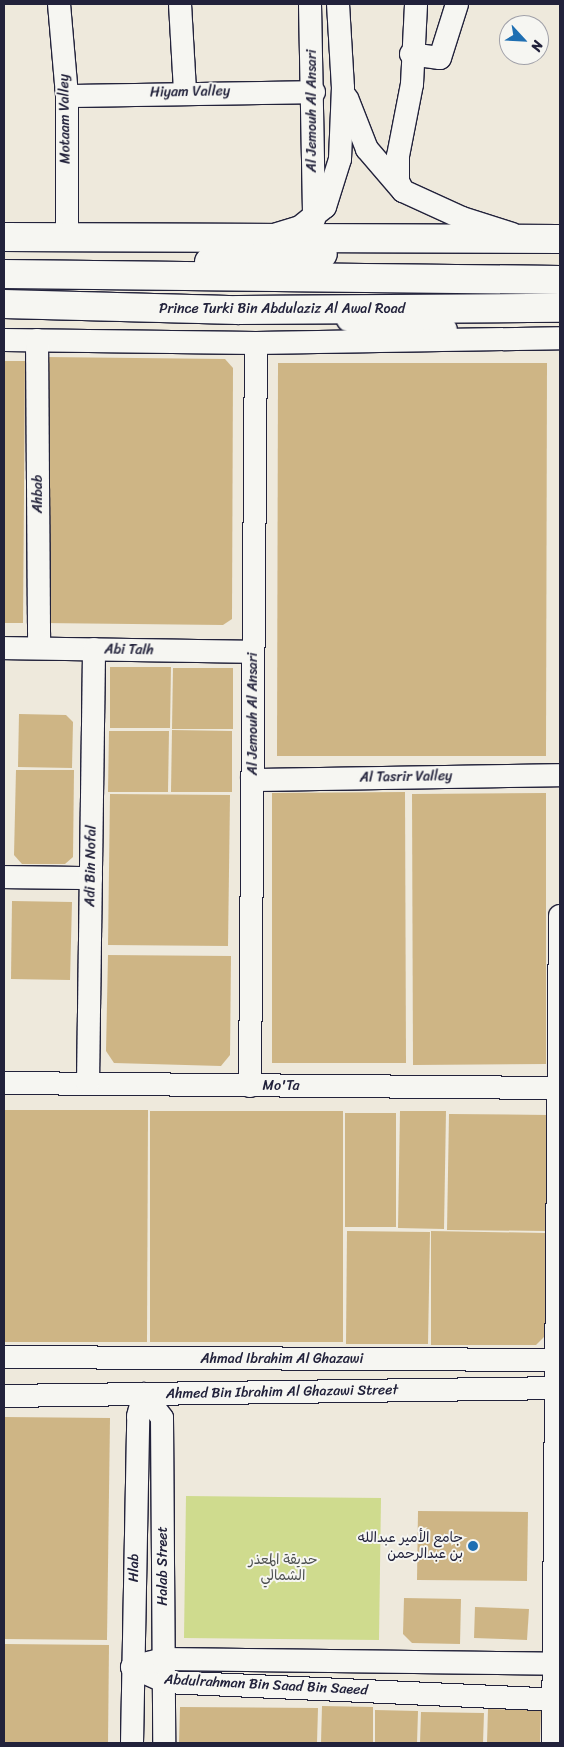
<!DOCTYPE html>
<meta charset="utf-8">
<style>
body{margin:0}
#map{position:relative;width:564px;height:1747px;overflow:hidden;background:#eee9dc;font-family:Sriracha,"Playpen Sans Arabic",sans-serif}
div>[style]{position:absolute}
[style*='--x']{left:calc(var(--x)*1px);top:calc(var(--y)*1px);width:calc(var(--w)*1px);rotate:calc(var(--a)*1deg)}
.green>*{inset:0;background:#cfdb8e}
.building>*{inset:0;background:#ceb585}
.roads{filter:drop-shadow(1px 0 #22223b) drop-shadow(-1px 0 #22223b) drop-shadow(0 1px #22223b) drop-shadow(0 -1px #22223b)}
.minor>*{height:22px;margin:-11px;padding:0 11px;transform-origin:11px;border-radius:11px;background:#f6f6f2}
.major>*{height:28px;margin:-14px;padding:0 14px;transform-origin:14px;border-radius:14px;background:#f6f6f2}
.dots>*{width:14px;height:14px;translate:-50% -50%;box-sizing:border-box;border:2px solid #f6f6f2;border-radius:50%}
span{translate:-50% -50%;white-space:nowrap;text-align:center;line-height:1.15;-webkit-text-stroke:4px #f6f6f2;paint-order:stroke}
.street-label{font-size:14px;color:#22223b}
.poi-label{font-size:14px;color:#22223b}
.right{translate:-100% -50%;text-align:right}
.park-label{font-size:14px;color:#4d5050}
.frame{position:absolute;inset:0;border:5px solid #22223b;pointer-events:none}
.north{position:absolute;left:499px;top:15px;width:50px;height:50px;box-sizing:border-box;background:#f6f6f2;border:1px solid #a1a1a9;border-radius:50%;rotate:115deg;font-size:14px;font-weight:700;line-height:20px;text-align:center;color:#22223b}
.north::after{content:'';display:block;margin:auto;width:18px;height:22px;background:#1f6fb2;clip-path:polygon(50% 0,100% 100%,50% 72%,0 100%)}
</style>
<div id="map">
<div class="green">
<div style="clip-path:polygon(186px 1496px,381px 1498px,379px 1640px,184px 1638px)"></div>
</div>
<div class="building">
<div style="clip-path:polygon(46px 357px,225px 359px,233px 368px,232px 619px,223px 625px,42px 623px)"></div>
<div style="clip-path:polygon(4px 361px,25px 361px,23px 623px,4px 623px)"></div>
<div style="clip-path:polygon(278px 363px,547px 363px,546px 756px,277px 756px)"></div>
<div style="clip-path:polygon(110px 667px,171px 667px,170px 728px,110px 728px)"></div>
<div style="clip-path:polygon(173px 668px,233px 668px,233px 729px,172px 729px)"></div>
<div style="clip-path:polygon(19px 714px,66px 715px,73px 722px,72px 768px,18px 767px)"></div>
<div style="clip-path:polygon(172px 730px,232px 731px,232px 792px,171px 792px)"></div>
<div style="clip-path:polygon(109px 731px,169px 731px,168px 792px,108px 792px)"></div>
<div style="clip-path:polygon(16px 770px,74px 770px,73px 857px,65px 864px,22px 864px,14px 855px)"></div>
<div style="clip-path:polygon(405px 792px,406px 1063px,272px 1063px,272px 793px)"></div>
<div style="clip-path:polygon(546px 793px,546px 1064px,413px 1065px,412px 794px)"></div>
<div style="clip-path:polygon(110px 794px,230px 795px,228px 946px,108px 945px)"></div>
<div style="clip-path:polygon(12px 901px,72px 902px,70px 980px,11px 979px)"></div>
<div style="clip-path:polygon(108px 955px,231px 956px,230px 1055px,221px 1066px,114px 1063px,106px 1051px)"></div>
<div style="clip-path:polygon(4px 1110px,148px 1110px,147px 1342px,4px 1342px)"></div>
<div style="clip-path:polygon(150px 1111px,343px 1111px,343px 1342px,150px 1342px)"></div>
<div style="clip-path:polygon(400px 1111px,446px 1111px,444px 1229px,398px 1228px)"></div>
<div style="clip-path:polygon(345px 1113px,396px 1113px,396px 1227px,345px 1227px)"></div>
<div style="clip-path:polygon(449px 1114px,548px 1115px,546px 1231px,447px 1230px)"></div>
<div style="clip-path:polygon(347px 1231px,430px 1232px,428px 1344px,346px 1344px)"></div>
<div style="clip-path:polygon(431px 1231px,545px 1233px,545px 1336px,536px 1345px,431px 1345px)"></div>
<div style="clip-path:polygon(4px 1417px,110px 1418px,107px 1640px,4px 1639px)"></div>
<div style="clip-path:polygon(418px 1511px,528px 1512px,527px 1581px,417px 1580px)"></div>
<div style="clip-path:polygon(404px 1598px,461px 1599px,460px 1644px,412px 1643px,403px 1634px)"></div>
<div style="clip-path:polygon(475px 1607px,529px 1609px,527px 1640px,474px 1638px)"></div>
<div style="clip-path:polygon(4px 1644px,109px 1645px,108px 1743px,4px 1743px)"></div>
<div style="clip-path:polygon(322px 1706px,373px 1707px,373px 1743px,321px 1743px)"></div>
<div style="clip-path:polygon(180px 1707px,318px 1708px,317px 1743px,179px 1743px)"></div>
<div style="clip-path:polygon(488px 1709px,541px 1710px,540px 1743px,487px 1743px)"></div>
<div style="clip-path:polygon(375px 1710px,418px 1711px,417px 1743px,375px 1743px)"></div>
<div style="clip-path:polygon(421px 1712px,484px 1713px,483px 1743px,420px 1743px)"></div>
</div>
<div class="roads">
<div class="minor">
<div style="--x:59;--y:4;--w:92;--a:85"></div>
<div style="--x:67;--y:96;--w:139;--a:90"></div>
<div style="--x:180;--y:4;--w:87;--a:86.7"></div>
<div style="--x:310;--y:4;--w:215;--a:88.9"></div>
<div style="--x:411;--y:54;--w:29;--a:8"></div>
<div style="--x:440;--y:58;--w:57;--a:-72.5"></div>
<div style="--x:67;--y:96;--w:247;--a:-0.9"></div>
<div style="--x:347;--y:98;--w:55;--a:68.6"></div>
<div style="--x:367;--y:149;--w:55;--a:49.4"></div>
<div style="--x:403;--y:191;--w:65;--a:24.6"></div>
<div style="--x:462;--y:218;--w:52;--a:17.7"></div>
<div style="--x:403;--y:191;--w:11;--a:-117"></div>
<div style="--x:398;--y:181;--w:25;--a:-90"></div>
<div style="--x:398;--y:156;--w:73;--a:-79"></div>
<div style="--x:412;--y:84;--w:80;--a:-87.1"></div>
<div style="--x:277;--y:234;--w:24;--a:-17"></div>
<div style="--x:300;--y:227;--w:32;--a:-39"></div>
<div style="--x:325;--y:207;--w:50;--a:-72.6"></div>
<div style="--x:340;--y:159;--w:71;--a:-87.6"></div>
<div style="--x:343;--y:88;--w:84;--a:-93.4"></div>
<div style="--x:348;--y:320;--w:98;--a:5.2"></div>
<div style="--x:4;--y:340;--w:252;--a:0.7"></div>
<div style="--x:256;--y:343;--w:304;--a:-0.9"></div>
<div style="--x:37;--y:340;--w:308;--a:89.6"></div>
<div style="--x:4;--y:648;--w:249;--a:0.9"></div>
<div style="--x:252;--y:780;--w:308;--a:-0.9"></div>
<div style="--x:4;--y:877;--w:87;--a:0.7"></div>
<div style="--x:4;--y:1083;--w:554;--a:0.52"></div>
<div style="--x:88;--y:1083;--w:434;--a:-89.2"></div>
<div style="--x:250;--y:1086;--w:743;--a:-89.54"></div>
<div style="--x:4;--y:1357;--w:556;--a:0.31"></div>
<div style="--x:144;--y:1394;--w:30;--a:53"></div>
<div style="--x:162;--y:1418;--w:325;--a:89.6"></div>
<div style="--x:4;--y:1396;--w:556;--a:-0.82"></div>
<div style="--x:132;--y:1667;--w:36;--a:24"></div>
<div style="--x:165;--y:1682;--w:395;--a:2.6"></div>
<div style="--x:132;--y:1667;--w:32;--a:-14"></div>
<div style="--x:163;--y:1659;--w:397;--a:0.7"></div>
<div style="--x:132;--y:1743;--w:327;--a:-88.9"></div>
<div style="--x:138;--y:1416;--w:23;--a:-75"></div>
<div style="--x:553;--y:1743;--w:827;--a:-89.52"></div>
</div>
<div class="major">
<div style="--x:4;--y:237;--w:556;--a:0.21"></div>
<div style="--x:209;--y:262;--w:114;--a:-4"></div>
<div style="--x:4;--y:274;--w:556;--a:0.62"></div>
<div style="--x:4;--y:304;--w:234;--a:1.5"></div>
<div style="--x:238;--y:310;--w:322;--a:-0.4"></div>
</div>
</div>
<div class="dots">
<div style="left:473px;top:1546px;background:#1f6fb2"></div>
</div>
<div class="street-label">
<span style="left:190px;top:92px;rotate:-1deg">Hiyam Valley</span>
<span style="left:312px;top:111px;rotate:-90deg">Al Jemouh Al Ansari</span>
<span style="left:65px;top:119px;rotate:-91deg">Motaam Valley</span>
<span style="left:282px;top:309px">Prince Turki Bin Abdulaziz Al Awal Road</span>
<span style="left:38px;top:494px;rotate:-90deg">Ahbab</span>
<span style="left:129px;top:650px;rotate:1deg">Abi Talh</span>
<span style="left:253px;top:714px;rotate:-90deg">Al Jemouh Al Ansari</span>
<span style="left:406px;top:777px;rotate:-1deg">Al Tasrir Valley</span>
<span style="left:91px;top:866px;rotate:-89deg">Adi Bin Nofal</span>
<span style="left:281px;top:1086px">Mo'Ta</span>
<span style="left:282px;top:1359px">Ahmad Ibrahim Al Ghazawi</span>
<span style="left:282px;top:1392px;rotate:-1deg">Ahmed Bin Ibrahim Al Ghazawi Street</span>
<span style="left:163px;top:1566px;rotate:-90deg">Halab Street</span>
<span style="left:134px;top:1568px;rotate:-89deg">Hlab</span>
<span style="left:266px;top:1685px;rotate:3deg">Abdulrahman Bin Saad Bin Saeed</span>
</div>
<div class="poi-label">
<span class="right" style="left:463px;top:1546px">جامع الأمير عبدالله<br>بن عبدالرحمن</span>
</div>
<div class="park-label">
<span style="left:283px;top:1568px">حديقة المعذر<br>الشمالي</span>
</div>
<div class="frame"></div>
<div class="north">N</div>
</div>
